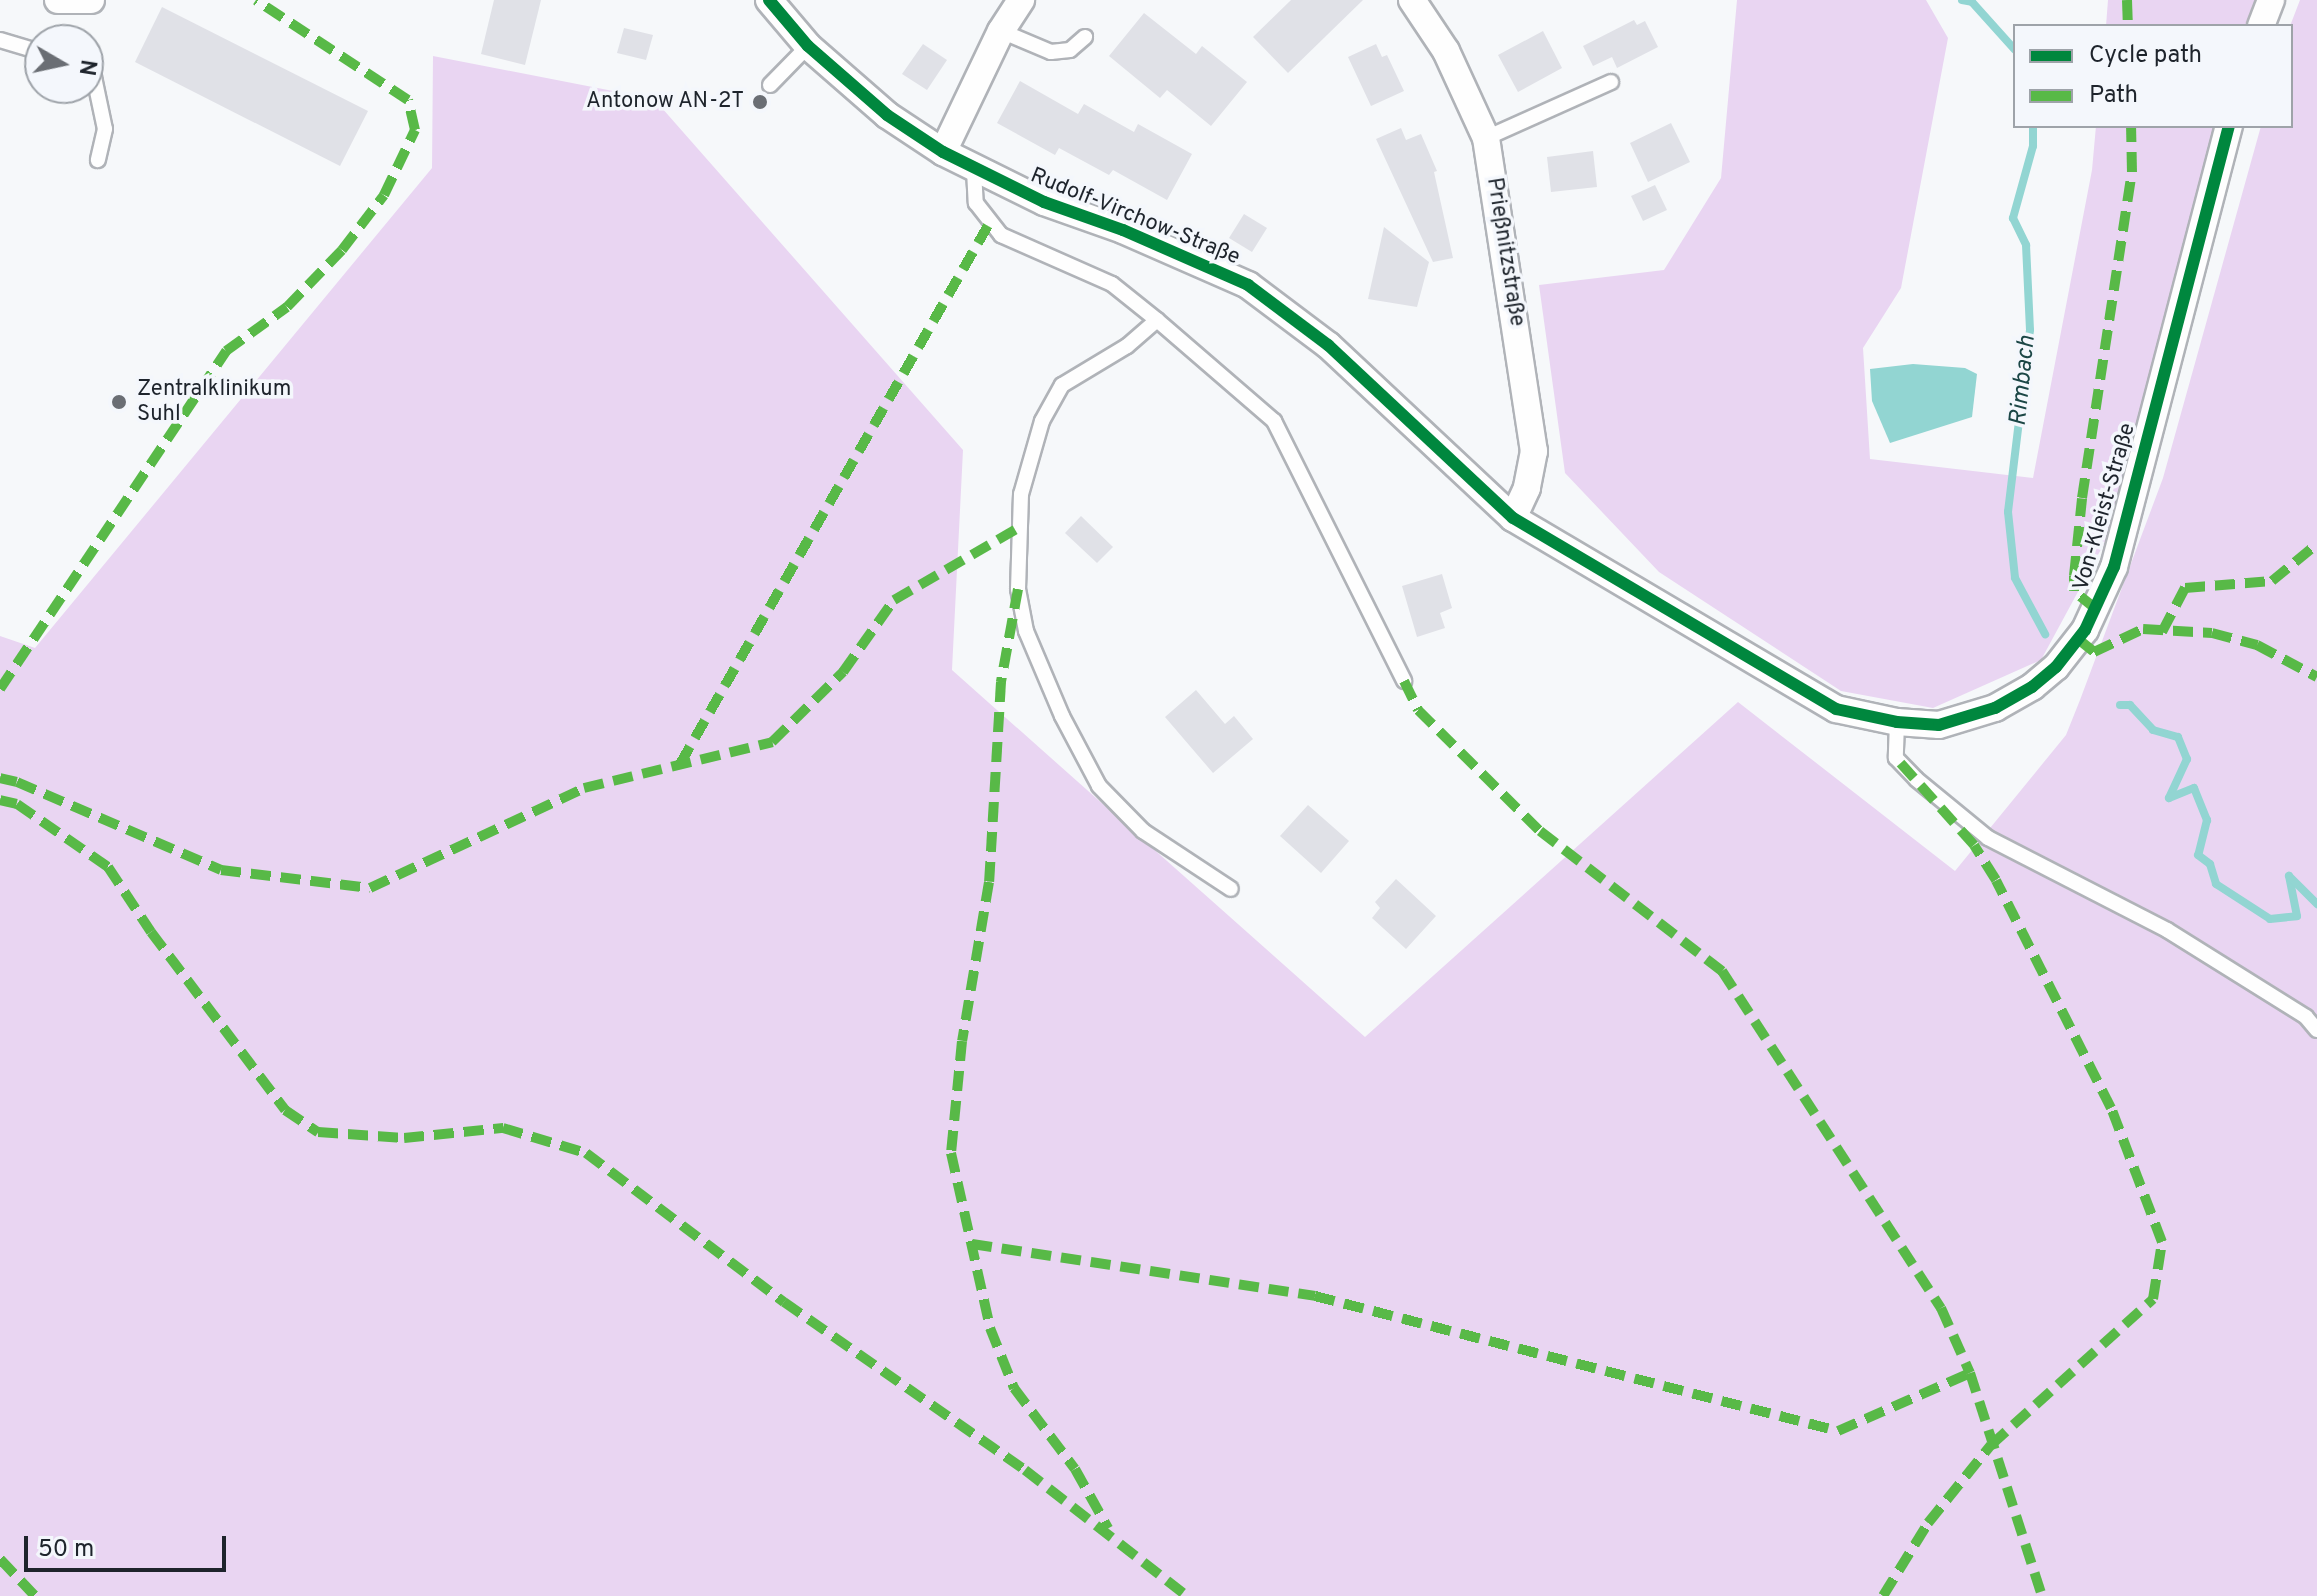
<!DOCTYPE html>
<meta charset="utf-8">
<style>
body{margin:0}
#map{position:relative;width:2317px;height:1596px;overflow:hidden;background:#f6f8fa;font-family:Overpass,sans-serif}
div>[style]{position:absolute}
[style*='--x']{left:calc(var(--x)*1px);top:calc(var(--y)*1px);width:calc(var(--w)*1px);rotate:calc(var(--a)*1deg)}
.green>*{inset:0;background:#e9d5f2}
.water>*{inset:0;background:#92d5d2}
.stream>*{height:8px;margin:-4px;padding:0 4px;transform-origin:4px;border-radius:4px;background:#92d5d2}
.building>*{inset:0;background:#e0e1e7}
.roads{filter:drop-shadow(2px 0 #b0b3b8) drop-shadow(-2px 0 #b0b3b8) drop-shadow(0 2px #b0b3b8) drop-shadow(0 -2px #b0b3b8)}
.lane>*{height:14px;margin:-7px;padding:0 7px;transform-origin:7px;border-radius:7px;background:#fefefe}
.street>*{height:26px;margin:-13px;padding:0 13px;transform-origin:13px;border-radius:13px;background:#fefefe}
.quiet>*{height:10px;margin-top:-5px;transform-origin:0;background:repeating-linear-gradient(90deg,#58b947 0 20px,transparent 0 30px)}
.cycleway>*{height:12px;margin:-6px;padding:0 6px;transform-origin:6px;border-radius:6px;background:#00873e}
.dots>*{width:22px;height:22px;translate:-50% -50%;box-sizing:border-box;border:4px solid #f4f7fc;border-radius:50%}
span{translate:-50% -50%;white-space:nowrap;text-align:center;line-height:1.15;-webkit-text-stroke:7px #f4f7fc;paint-order:stroke}
.poi-label{font-size:22px;color:#1e242c}
.right{translate:-100% -50%;text-align:right}
.left{translate:0 -50%;text-align:left}
.street-label{font-size:22px;color:#1e242c}
.water-label{font-size:24px;color:#1c4746;font-style:italic}
.legend{position:absolute;left:2013px;top:24px;width:280px;height:104px;box-sizing:border-box;background:#f4f7fc;border:2px solid #9ea3a9;margin:0;padding:10px 14px;list-style:none;font-size:24px;color:#1e242c}
.legend li{display:flex;align-items:center;gap:16px;height:40px}
.legend b{width:40px;border:2px solid #9ea3a9}
.north{position:absolute;left:24px;top:24px;width:80px;height:80px;box-sizing:border-box;background:#f4f7fc;border:2px solid #9ea3a9;border-radius:50%;rotate:99deg;font-size:22px;font-weight:700;line-height:32px;text-align:center;color:#1e242c}
.north::after{content:'';display:block;margin:auto;width:28px;height:36px;background:#6a6e74;clip-path:polygon(50% 0,100% 100%,50% 72%,0 100%)}
.scale{position:absolute;left:24px;top:1536px;width:202px;height:36px;box-sizing:border-box;border:4px solid #1e242c;border-top:0;padding-left:10px;font-size:24px;line-height:28px;white-space:nowrap;color:#1e242c;-webkit-text-stroke:6px #f4f7fc;paint-order:stroke}
</style>
<div id="map">
<div class="green">
<div style="clip-path:polygon(1737px 0,1926px 0,1948px 38px,1901px 288px,1863px 348px,1870px 459px,2033px 478px,2092px 170px,2096px 126px,2221px 126px,2106px 540px,2041px 660px,1933px 708px,1841px 691px,1659px 572px,1565px 473px,1539px 285px,1664px 270px,1721px 178px)"></div>
<div style="clip-path:polygon(2108px 0,2257px 0,2248px 26px,2106px 26px)"></div>
<div style="clip-path:polygon(2300px 0,2317px 0,2317px 1596px,0 1596px,0 636px,35px 648px,432px 168px,433px 56px,654px 99px,963px 450px,952px 670px,1365px 1037px,1738px 702px,1955px 871px,2066px 735px,2080px 700px,2163px 478px,2261px 126px,2291px 126px,2290px 26px)"></div>
</div>
<div class="water">
<div style="clip-path:polygon(1913px 364px,1965px 368px,1977px 374px,1972px 417px,1890px 443px,1872px 401px,1870px 369px)"></div>
</div>
<div class="stream">
<div style="--x:1962;--y:0;--w:10;--a:11"></div>
<div style="--x:1972;--y:2;--w:64;--a:48.1"></div>
<div style="--x:2033;--y:126;--w:20;--a:90"></div>
<div style="--x:2033;--y:146;--w:75;--a:105.5"></div>
<div style="--x:2013;--y:218;--w:30;--a:64"></div>
<div style="--x:2026;--y:245;--w:85;--a:87.3"></div>
<div style="--x:2030;--y:330;--w:183;--a:96.9"></div>
<div style="--x:2008;--y:512;--w:66;--a:83.9"></div>
<div style="--x:2015;--y:578;--w:64;--a:61.8"></div>
<div style="--x:2120;--y:705;--w:10;--a:0"></div>
<div style="--x:2130;--y:705;--w:34;--a:47"></div>
<div style="--x:2153;--y:730;--w:26;--a:16"></div>
<div style="--x:2178;--y:737;--w:24;--a:68"></div>
<div style="--x:2187;--y:759;--w:43;--a:114.8"></div>
<div style="--x:2169;--y:798;--w:27;--a:-22"></div>
<div style="--x:2194;--y:788;--w:35;--a:68"></div>
<div style="--x:2207;--y:820;--w:36;--a:104"></div>
<div style="--x:2198;--y:855;--w:15;--a:37"></div>
<div style="--x:2210;--y:864;--w:21;--a:73"></div>
<div style="--x:2216;--y:884;--w:64;--a:32.9"></div>
<div style="--x:2270;--y:919;--w:27;--a:-6"></div>
<div style="--x:2297;--y:916;--w:41;--a:-101.3"></div>
<div style="--x:2289;--y:876;--w:40;--a:45"></div>
</div>
<div class="building">
<div style="clip-path:polygon(494px 0,541px 0,525px 65px,481px 54px)"></div>
<div style="clip-path:polygon(1291px 0,1363px 0,1288px 73px,1253px 37px)"></div>
<div style="clip-path:polygon(162px 7px,368px 111px,340px 166px,135px 62px)"></div>
<div style="clip-path:polygon(1144px 13px,1196px 54px,1202px 46px,1247px 82px,1211px 126px,1167px 90px,1160px 98px,1109px 56px)"></div>
<div style="clip-path:polygon(1634px 20px,1637px 25px,1645px 21px,1658px 47px,1617px 68px,1612px 57px,1593px 66px,1583px 46px)"></div>
<div style="clip-path:polygon(624px 28px,653px 35px,646px 60px,617px 53px)"></div>
<div style="clip-path:polygon(1543px 31px,1562px 68px,1518px 92px,1498px 55px)"></div>
<div style="clip-path:polygon(923px 44px,947px 60px,927px 90px,902px 74px)"></div>
<div style="clip-path:polygon(1376px 44px,1382px 57px,1387px 55px,1404px 91px,1371px 106px,1348px 57px)"></div>
<div style="clip-path:polygon(1020px 81px,1078px 114px,1084px 104px,1134px 132px,1138px 124px,1192px 154px,1167px 200px,1113px 170px,1109px 175px,1059px 148px,1055px 155px,997px 123px)"></div>
<div style="clip-path:polygon(1671px 123px,1690px 162px,1648px 182px,1630px 143px)"></div>
<div style="clip-path:polygon(1401px 128px,1406px 140px,1421px 134px,1437px 171px,1434px 172px,1453px 258px,1433px 262px,1376px 139px)"></div>
<div style="clip-path:polygon(1593px 151px,1597px 187px,1551px 192px,1547px 157px)"></div>
<div style="clip-path:polygon(1655px 185px,1667px 210px,1643px 221px,1631px 196px)"></div>
<div style="clip-path:polygon(1244px 214px,1267px 228px,1252px 252px,1229px 238px)"></div>
<div style="clip-path:polygon(1384px 227px,1429px 262px,1417px 307px,1368px 299px)"></div>
<div style="clip-path:polygon(1081px 516px,1113px 547px,1097px 563px,1065px 533px)"></div>
<div style="clip-path:polygon(1442px 574px,1452px 608px,1440px 613px,1445px 628px,1417px 637px,1402px 586px)"></div>
<div style="clip-path:polygon(1196px 690px,1225px 724px,1234px 716px,1253px 739px,1213px 773px,1165px 717px)"></div>
<div style="clip-path:polygon(1308px 805px,1349px 841px,1321px 873px,1280px 836px)"></div>
<div style="clip-path:polygon(1396px 879px,1436px 916px,1406px 949px,1372px 918px,1380px 908px,1375px 902px)"></div>
</div>
<div class="roads">
<div class="lane">
<div style="--x:1001;--y:31;--w:54;--a:22.8"></div>
<div style="--x:1051;--y:52;--w:19;--a:-6"></div>
<div style="--x:1070;--y:50;--w:20;--a:-41"></div>
<div style="--x:0;--y:40;--w:42;--a:16.7"></div>
<div style="--x:88;--y:74;--w:7;--a:27"></div>
<div style="--x:94;--y:77;--w:53;--a:78.1"></div>
<div style="--x:105;--y:129;--w:32;--a:103"></div>
<div style="--x:770;--y:85;--w:54;--a:-45.7"></div>
<div style="--x:1486;--y:138;--w:137;--a:-24.1"></div>
<div style="--x:974;--y:170;--w:33;--a:87"></div>
<div style="--x:976;--y:203;--w:41;--a:52"></div>
<div style="--x:1001;--y:235;--w:121;--a:23.8"></div>
<div style="--x:1112;--y:284;--w:58;--a:38.7"></div>
<div style="--x:1157;--y:320;--w:40;--a:139"></div>
<div style="--x:1127;--y:346;--w:76;--a:149"></div>
<div style="--x:1062;--y:385;--w:41;--a:119.1"></div>
<div style="--x:1042;--y:421;--w:76;--a:106"></div>
<div style="--x:1021;--y:494;--w:95;--a:91.8"></div>
<div style="--x:1018;--y:589;--w:43;--a:79.2"></div>
<div style="--x:1026;--y:631;--w:92;--a:67"></div>
<div style="--x:1062;--y:716;--w:79;--a:62.1"></div>
<div style="--x:1099;--y:786;--w:63;--a:45.6"></div>
<div style="--x:1143;--y:831;--w:105;--a:33.4"></div>
<div style="--x:1157;--y:320;--w:155;--a:40.8"></div>
<div style="--x:1274;--y:421;--w:291;--a:63.4"></div>
<div style="--x:1897;--y:722;--w:36;--a:92"></div>
<div style="--x:1896;--y:758;--w:29;--a:46"></div>
<div style="--x:1916;--y:779;--w:93;--a:39.3"></div>
<div style="--x:1988;--y:838;--w:201;--a:27.2"></div>
<div style="--x:2167;--y:930;--w:164;--a:32"></div>
<div style="--x:2306;--y:1017;--w:17;--a:50"></div>
</div>
<div class="street">
<div style="--x:58;--y:0;--w:33;--a:0"></div>
<div style="--x:769;--y:0;--w:60;--a:49.7"></div>
<div style="--x:808;--y:46;--w:105;--a:41.1"></div>
<div style="--x:887;--y:115;--w:67;--a:33.5"></div>
<div style="--x:943;--y:152;--w:113;--a:26.3"></div>
<div style="--x:1044;--y:202;--w:84;--a:19.5"></div>
<div style="--x:1123;--y:230;--w:137;--a:23.7"></div>
<div style="--x:1248;--y:285;--w:100;--a:36.9"></div>
<div style="--x:1328;--y:345;--w:253;--a:43.1"></div>
<div style="--x:1513;--y:518;--w:375;--a:30.6"></div>
<div style="--x:1836;--y:709;--w:62;--a:12"></div>
<div style="--x:1897;--y:722;--w:42;--a:4.1"></div>
<div style="--x:1939;--y:725;--w:59;--a:-16.9"></div>
<div style="--x:1995;--y:708;--w:43;--a:-29.6"></div>
<div style="--x:2032;--y:687;--w:31;--a:-40"></div>
<div style="--x:2056;--y:667;--w:47;--a:-51.9"></div>
<div style="--x:2085;--y:630;--w:69;--a:-65.3"></div>
<div style="--x:2114;--y:567;--w:456;--a:-75.4"></div>
<div style="--x:1412;--y:0;--w:61;--a:56.3"></div>
<div style="--x:1446;--y:51;--w:96;--a:65.3"></div>
<div style="--x:1486;--y:138;--w:317;--a:81.3"></div>
<div style="--x:1534;--y:451;--w:38;--a:101"></div>
<div style="--x:1527;--y:488;--w:33;--a:115"></div>
<div style="--x:2261;--y:26;--w:28;--a:-69"></div>
<div style="--x:943;--y:152;--w:134;--a:-64.4"></div>
<div style="--x:1001;--y:31;--w:37;--a:-57"></div>
</div>
</div>
<div class="quiet">
<div style="--x:2127;--y:0;--w:26;--a:88"></div>
<div style="--x:1018;--y:589;--w:95;--a:100.4"></div>
<div style="--x:1001;--y:682;--w:200;--a:93.4"></div>
<div style="--x:989;--y:882;--w:161;--a:99.6"></div>
<div style="--x:962;--y:1041;--w:113;--a:95.6"></div>
<div style="--x:951;--y:1153;--w:179;--a:77.4"></div>
<div style="--x:990;--y:1328;--w:65;--a:68.2"></div>
<div style="--x:1014;--y:1388;--w:101;--a:53"></div>
<div style="--x:1075;--y:1469;--w:68;--a:60.8"></div>
<div style="--x:2096;--y:609;--w:28;--a:-141"></div>
<div style="--x:2074;--y:591;--w:15;--a:-90"></div>
<div style="--x:2074;--y:576;--w:78;--a:-84.1"></div>
<div style="--x:2082;--y:498;--w:330;--a:-81.3"></div>
<div style="--x:2132;--y:172;--w:46;--a:-91.2"></div>
<div style="--x:2162;--y:632;--w:50;--a:-62.4"></div>
<div style="--x:2185;--y:588;--w:87;--a:-4.6"></div>
<div style="--x:2272;--y:581;--w:58;--a:-39.4"></div>
<div style="--x:2078;--y:639;--w:21;--a:39"></div>
<div style="--x:2094;--y:652;--w:54;--a:-25.1"></div>
<div style="--x:2143;--y:629;--w:69;--a:3.3"></div>
<div style="--x:2212;--y:633;--w:47;--a:14.9"></div>
<div style="--x:2257;--y:645;--w:68;--a:28.1"></div>
<div style="--x:1404;--y:681;--w:32;--a:64"></div>
<div style="--x:1418;--y:710;--w:172;--a:44.8"></div>
<div style="--x:1540;--y:831;--w:230;--a:37.6"></div>
<div style="--x:1722;--y:971;--w:402;--a:57"></div>
<div style="--x:1941;--y:1308;--w:71;--a:66"></div>
<div style="--x:1970;--y:1373;--w:234;--a:72.1"></div>
<div style="--x:0;--y:689;--w:407;--a:-56.2"></div>
<div style="--x:226;--y:351;--w:75;--a:-35.8"></div>
<div style="--x:287;--y:307;--w:79;--a:-46"></div>
<div style="--x:342;--y:250;--w:69;--a:-52.6"></div>
<div style="--x:384;--y:195;--w:72;--a:-64.5"></div>
<div style="--x:415;--y:130;--w:31;--a:-103"></div>
<div style="--x:408;--y:100;--w:182;--a:-146.7"></div>
<div style="--x:680;--y:764;--w:624;--a:-60.23"></div>
<div style="--x:0;--y:778;--w:17;--a:13"></div>
<div style="--x:17;--y:782;--w:222;--a:23.3"></div>
<div style="--x:221;--y:870;--w:150;--a:6.9"></div>
<div style="--x:370;--y:888;--w:236;--a:-25"></div>
<div style="--x:584;--y:788;--w:194;--a:-13.7"></div>
<div style="--x:772;--y:742;--w:100;--a:-44.6"></div>
<div style="--x:843;--y:672;--w:88;--a:-54.7"></div>
<div style="--x:894;--y:600;--w:146;--a:-30.1"></div>
<div style="--x:0;--y:800;--w:17;--a:13"></div>
<div style="--x:17;--y:804;--w:111;--a:34.7"></div>
<div style="--x:108;--y:867;--w:78;--a:56.5"></div>
<div style="--x:151;--y:932;--w:223;--a:53"></div>
<div style="--x:285;--y:1110;--w:40;--a:34"></div>
<div style="--x:318;--y:1132;--w:86;--a:4"></div>
<div style="--x:404;--y:1138;--w:100;--a:-5.8"></div>
<div style="--x:503;--y:1128;--w:87;--a:16.8"></div>
<div style="--x:586;--y:1153;--w:248;--a:37"></div>
<div style="--x:784;--y:1302;--w:294;--a:34.9"></div>
<div style="--x:1025;--y:1470;--w:205;--a:37.9"></div>
<div style="--x:972;--y:1244;--w:347;--a:8.6"></div>
<div style="--x:1315;--y:1296;--w:540;--a:14.47"></div>
<div style="--x:1838;--y:1431;--w:144;--a:-23.7"></div>
<div style="--x:0;--y:1559;--w:51;--a:46.6"></div>
<div style="--x:1883;--y:1596;--w:86;--a:-58.3"></div>
<div style="--x:1928;--y:1523;--w:100;--a:-51.1"></div>
<div style="--x:1991;--y:1445;--w:218;--a:-42"></div>
<div style="--x:2153;--y:1299;--w:58;--a:-81"></div>
<div style="--x:2162;--y:1242;--w:143;--a:-110.8"></div>
<div style="--x:2111;--y:1108;--w:255;--a:-116.8"></div>
<div style="--x:1996;--y:880;--w:41;--a:-122.2"></div>
<div style="--x:1974;--y:845;--w:117;--a:-131.9"></div>
</div>
<div class="cycleway">
<div style="--x:769;--y:0;--w:60;--a:49.7"></div>
<div style="--x:808;--y:46;--w:105;--a:41.1"></div>
<div style="--x:887;--y:115;--w:67;--a:33.5"></div>
<div style="--x:943;--y:152;--w:113;--a:26.3"></div>
<div style="--x:1044;--y:202;--w:84;--a:19.5"></div>
<div style="--x:1123;--y:230;--w:137;--a:23.7"></div>
<div style="--x:1248;--y:285;--w:100;--a:36.9"></div>
<div style="--x:1328;--y:345;--w:253;--a:43.1"></div>
<div style="--x:1513;--y:518;--w:375;--a:30.6"></div>
<div style="--x:1836;--y:709;--w:62;--a:12"></div>
<div style="--x:1897;--y:722;--w:42;--a:4.1"></div>
<div style="--x:1939;--y:725;--w:59;--a:-16.9"></div>
<div style="--x:1995;--y:708;--w:43;--a:-29.6"></div>
<div style="--x:2032;--y:687;--w:31;--a:-40"></div>
<div style="--x:2056;--y:667;--w:47;--a:-51.9"></div>
<div style="--x:2085;--y:630;--w:69;--a:-65.3"></div>
<div style="--x:2114;--y:567;--w:456;--a:-75.4"></div>
</div>
<div class="dots">
<div style="left:760px;top:102px;background:#6a6e74"></div>
<div style="left:119px;top:402px;background:#6a6e74"></div>
</div>
<div class="poi-label">
<span class="right" style="left:744px;top:102px">Antonow AN-2T</span>
<span class="left" style="left:137px;top:402px">Zentralklinikum<br>Suhl</span>
</div>
<div class="street-label">
<span style="left:1135px;top:217px;rotate:22deg">Rudolf-Virchow-Straße</span>
<span style="left:1505px;top:252px;rotate:81deg">Prießnitzstraße</span>
<span style="left:2105px;top:507px;rotate:-74deg">Von-Kleist-Straße</span>
</div>
<div class="water-label">
<span style="left:2024px;top:381px;rotate:-84deg">Rimbach</span>
</div>
<ul class="legend">
<li><b style="height:10px;background:#00873e"></b>Cycle path</li>
<li><b style="height:10px;background:#58b947"></b>Path</li>
</ul>
<div class="north">N</div>
<div class="scale">50 m</div>
</div>
